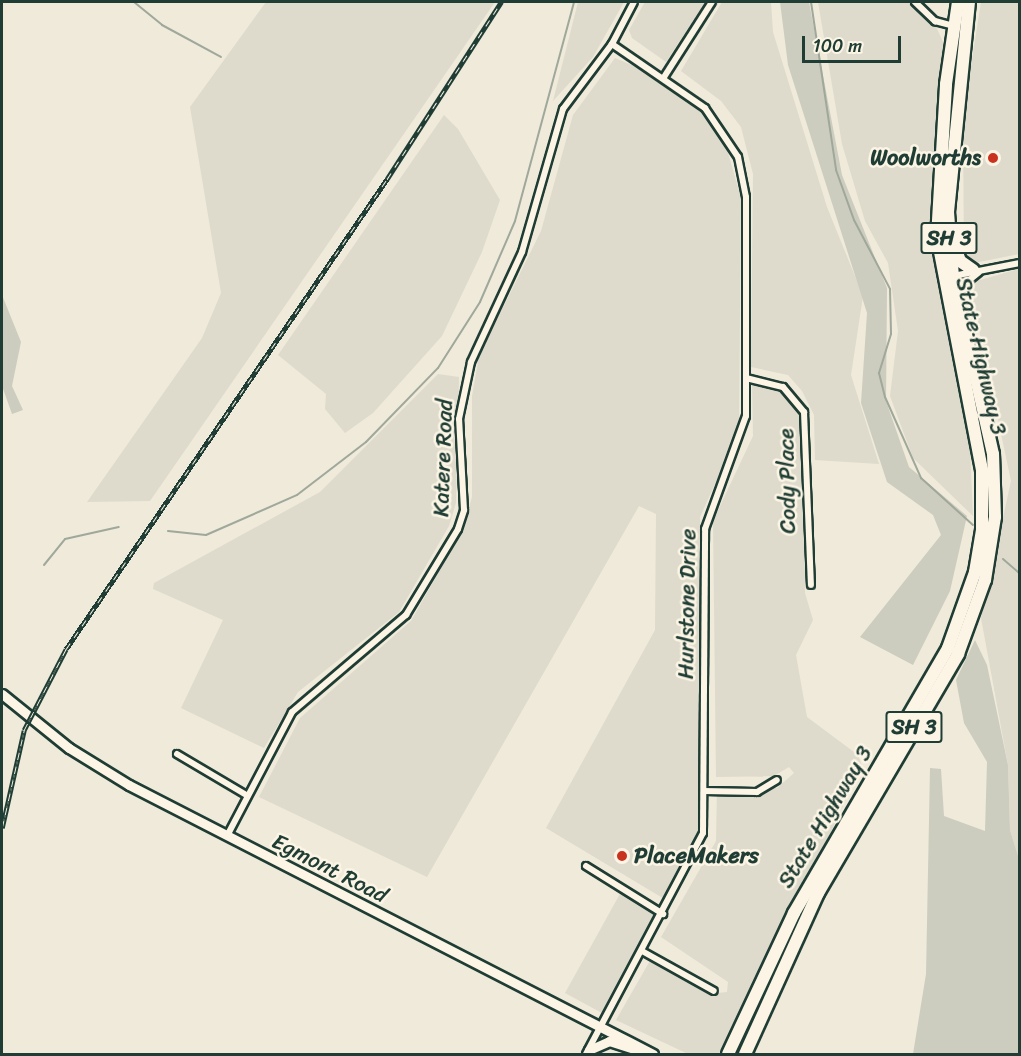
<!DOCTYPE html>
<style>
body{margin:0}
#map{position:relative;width:1021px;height:1056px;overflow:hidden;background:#efeada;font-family:Sriracha,sans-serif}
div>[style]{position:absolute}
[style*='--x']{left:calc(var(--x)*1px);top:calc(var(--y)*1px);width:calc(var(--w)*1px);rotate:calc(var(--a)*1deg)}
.built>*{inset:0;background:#dedbcc}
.green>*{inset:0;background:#cccdbf}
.stream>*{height:2px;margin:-1px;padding:0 1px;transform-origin:1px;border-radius:1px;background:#9fa89a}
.roads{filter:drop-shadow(2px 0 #1f3d34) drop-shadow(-2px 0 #1f3d34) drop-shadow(0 2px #1f3d34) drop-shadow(0 -2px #1f3d34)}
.street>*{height:6px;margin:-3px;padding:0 3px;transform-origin:3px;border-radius:3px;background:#fcf5e5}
.secondary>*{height:9px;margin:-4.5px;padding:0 4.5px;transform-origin:4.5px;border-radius:4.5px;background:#fcf5e5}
.highway>*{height:12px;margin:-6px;padding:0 6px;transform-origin:6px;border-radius:6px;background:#fcf5e5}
.rail>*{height:4.5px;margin-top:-2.25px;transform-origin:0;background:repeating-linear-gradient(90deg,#fcf5e5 0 7px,#1f3d34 0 14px);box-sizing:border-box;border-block:2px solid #1f3d34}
.dots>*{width:16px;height:16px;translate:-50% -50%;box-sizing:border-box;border:3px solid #fcf5e5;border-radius:50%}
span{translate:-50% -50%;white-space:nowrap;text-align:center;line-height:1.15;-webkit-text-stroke:5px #fcf5e5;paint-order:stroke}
.shield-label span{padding:2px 4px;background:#fcf5e5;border:2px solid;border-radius:4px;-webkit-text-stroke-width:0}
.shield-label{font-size:21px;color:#1f3d34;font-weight:700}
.poi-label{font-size:22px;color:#1f3d34;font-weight:700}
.right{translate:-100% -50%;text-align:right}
.left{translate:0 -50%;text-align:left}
.street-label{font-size:22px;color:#1f3d34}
.frame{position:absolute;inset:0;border:3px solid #1f3d34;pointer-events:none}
.scale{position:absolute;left:802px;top:36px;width:99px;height:27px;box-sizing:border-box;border:3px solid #1f3d34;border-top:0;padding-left:8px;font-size:18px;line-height:21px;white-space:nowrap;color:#1f3d34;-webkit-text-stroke:4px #fcf5e5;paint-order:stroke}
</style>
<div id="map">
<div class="built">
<div style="clip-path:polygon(266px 2px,495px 2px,150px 501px,87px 502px,202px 338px,221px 293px,190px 107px)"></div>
<div style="clip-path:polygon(578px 2px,624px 2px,593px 57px,553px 101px)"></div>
<div style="clip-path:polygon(645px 2px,705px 2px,666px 62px,632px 38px,629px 30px)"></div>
<div style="clip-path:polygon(722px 2px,771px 2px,773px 32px,827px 207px,863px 296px,851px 375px,879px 464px,815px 460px,814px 415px,802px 391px,788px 375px,751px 367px,753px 174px,741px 127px,721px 101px,681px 71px)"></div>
<div style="clip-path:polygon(818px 2px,913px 2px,934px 22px,943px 42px,934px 226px,969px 425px,973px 516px,913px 458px,890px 396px,898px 331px,888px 263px,865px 221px,842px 144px)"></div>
<div style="clip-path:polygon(981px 2px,1019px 2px,1019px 254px,964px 265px,963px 117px)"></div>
<div style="clip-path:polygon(615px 58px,676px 84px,720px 125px,741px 198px,739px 431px,700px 517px,706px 816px,700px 839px,666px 900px,546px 828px,655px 630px,656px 514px,639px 506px,427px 877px,259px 797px,300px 718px,411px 621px,462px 531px,472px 497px,472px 396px,479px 356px,541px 231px,573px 115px)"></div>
<div style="clip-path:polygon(444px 115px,458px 129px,500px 200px,482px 252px,442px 336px,373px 413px,345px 433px,325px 409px,326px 394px,278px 355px)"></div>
<div style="clip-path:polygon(1019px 269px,1019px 859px,1010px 830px,1008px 765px,981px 618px,1011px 481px,969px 283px)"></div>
<div style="clip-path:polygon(438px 374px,459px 377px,456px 503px,449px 526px,399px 612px,298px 692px,264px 748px,181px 708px,223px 620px,153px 589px,154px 583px,320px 492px)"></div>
<div style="clip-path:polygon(752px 381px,795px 398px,804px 424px,805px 593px,813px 620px,796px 655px,807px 717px,858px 755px,862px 766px,726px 1054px,688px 1054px,616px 1020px,651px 959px,718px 993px,727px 992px,728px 982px,661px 937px,716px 841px,717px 788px,777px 788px,794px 773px,789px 767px,774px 776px,716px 777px,713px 521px,753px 436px)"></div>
<div style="clip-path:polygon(621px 892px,658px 912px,602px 1013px,565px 993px)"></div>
</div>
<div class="green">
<div style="clip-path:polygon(780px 2px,809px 2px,842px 175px,887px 288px,886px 401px,909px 467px,967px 516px,950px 591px,913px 665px,860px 637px,941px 535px,933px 515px,887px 482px,861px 403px,867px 313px,788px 65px)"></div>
<div style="clip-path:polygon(2px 295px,21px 342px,12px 386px,23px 410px,12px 414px,2px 386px)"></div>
<div style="clip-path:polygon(975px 640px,987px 665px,1008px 765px,1010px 830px,1019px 859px,1019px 1054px,913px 1054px,926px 974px,930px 768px,941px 769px,944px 816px,985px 831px,987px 762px,964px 723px,956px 680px)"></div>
</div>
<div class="stream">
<div style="--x:134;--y:2;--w:36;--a:39"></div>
<div style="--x:162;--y:25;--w:67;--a:28.5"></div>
<div style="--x:811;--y:2;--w:170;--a:81.5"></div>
<div style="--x:836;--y:170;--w:53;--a:70.2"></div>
<div style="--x:854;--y:220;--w:78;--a:62.4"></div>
<div style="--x:890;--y:289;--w:45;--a:88.7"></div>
<div style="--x:891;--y:334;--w:41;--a:107.1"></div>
<div style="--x:879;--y:373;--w:25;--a:76"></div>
<div style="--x:885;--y:397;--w:89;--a:66"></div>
<div style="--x:921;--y:478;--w:70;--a:42.1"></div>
<div style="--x:168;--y:531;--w:38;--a:6"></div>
<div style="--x:206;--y:535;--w:99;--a:-23.7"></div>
<div style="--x:297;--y:495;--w:87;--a:-37.5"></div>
<div style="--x:366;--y:442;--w:103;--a:-45.8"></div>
<div style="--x:438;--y:368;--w:78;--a:-57.5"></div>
<div style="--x:480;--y:302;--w:88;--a:-66.6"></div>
<div style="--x:515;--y:221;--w:227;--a:-74.9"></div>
<div style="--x:1003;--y:559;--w:23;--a:41"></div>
<div style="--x:44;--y:565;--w:33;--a:-51"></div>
<div style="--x:65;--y:539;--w:55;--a:-12.5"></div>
</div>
<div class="roads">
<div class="street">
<div style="--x:915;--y:2;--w:28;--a:44"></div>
<div style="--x:935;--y:21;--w:20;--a:15"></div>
<div style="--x:664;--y:77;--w:89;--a:-57.4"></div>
<div style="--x:953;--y:276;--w:68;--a:-11"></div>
<div style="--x:957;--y:290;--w:28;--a:-39"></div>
<div style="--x:746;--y:378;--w:38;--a:14"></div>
<div style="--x:783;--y:387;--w:33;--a:50"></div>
<div style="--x:804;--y:412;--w:173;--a:87.7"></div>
<div style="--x:177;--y:754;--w:82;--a:30.6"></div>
<div style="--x:704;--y:791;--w:53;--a:1.1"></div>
<div style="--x:757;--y:792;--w:23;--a:-31"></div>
<div style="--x:227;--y:836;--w:140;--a:-62.3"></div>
<div style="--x:292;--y:712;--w:150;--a:-40.4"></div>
<div style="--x:406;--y:615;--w:100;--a:-58.8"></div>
<div style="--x:458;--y:529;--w:20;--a:-72"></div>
<div style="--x:464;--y:510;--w:91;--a:-93.1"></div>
<div style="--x:459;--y:419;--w:58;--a:-78.1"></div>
<div style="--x:471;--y:362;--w:121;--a:-65.1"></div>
<div style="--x:522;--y:252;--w:149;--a:-74"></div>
<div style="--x:563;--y:109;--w:81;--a:-53"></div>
<div style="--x:612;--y:44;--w:47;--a:-62.4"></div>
<div style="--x:586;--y:866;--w:91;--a:31.9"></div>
<div style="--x:642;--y:951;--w:82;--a:29.1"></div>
<div style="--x:586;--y:1054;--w:250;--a:-62.1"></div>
<div style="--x:703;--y:833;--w:304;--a:-89.6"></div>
<div style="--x:705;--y:529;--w:120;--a:-70.1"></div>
<div style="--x:746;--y:416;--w:219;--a:-90"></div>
<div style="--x:746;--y:197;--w:41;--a:-101.3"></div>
<div style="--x:738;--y:157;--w:59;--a:-124"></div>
<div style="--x:705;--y:108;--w:113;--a:-145.5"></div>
</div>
<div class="secondary">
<div style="--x:2;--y:694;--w:86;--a:38.9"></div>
<div style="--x:69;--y:748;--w:70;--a:31.7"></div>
<div style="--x:129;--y:785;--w:589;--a:27.17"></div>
<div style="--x:589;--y:1050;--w:22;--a:-24"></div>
<div style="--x:609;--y:1041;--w:40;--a:18"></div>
</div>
<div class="highway">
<div style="--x:955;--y:246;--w:16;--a:72"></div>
<div style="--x:960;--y:261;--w:16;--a:35"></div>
<div style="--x:728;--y:1054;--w:156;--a:-64.9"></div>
<div style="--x:794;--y:913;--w:306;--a:-59.8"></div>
<div style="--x:948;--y:648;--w:81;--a:-70.4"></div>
<div style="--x:975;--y:572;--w:43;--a:-80.5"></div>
<div style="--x:982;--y:530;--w:60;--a:-90"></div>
<div style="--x:982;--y:470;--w:237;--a:-100.9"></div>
<div style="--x:937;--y:237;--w:153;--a:-86.6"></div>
<div style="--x:946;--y:84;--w:83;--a:-81.7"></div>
<div style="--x:745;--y:1054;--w:177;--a:-65.6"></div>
<div style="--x:818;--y:893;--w:277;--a:-59.6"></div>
<div style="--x:958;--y:654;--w:79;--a:-70"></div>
<div style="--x:985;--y:580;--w:64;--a:-81"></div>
<div style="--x:995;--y:517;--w:63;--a:-91.8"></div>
<div style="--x:993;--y:454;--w:181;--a:-102.7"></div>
<div style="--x:953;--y:277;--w:65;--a:-94.4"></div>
<div style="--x:948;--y:212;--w:211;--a:-84.3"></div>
</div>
</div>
<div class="rail">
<div style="--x:2;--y:828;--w:100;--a:-77.3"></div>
<div style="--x:24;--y:730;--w:91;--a:-62.6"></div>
<div style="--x:66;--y:649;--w:569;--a:-55.67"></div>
<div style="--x:387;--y:179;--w:211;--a:-57.2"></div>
</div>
<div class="dots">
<div style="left:993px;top:158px;background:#c8321e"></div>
<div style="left:622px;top:856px;background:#c8321e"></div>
</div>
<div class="shield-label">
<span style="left:949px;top:238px">SH 3</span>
<span style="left:914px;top:727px">SH 3</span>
</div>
<div class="poi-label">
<span class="right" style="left:981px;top:158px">Woolworths</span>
<span class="left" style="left:634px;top:856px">PlaceMakers</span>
</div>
<div class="street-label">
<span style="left:981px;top:356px;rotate:77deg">State Highway 3</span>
<span style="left:443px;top:458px;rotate:-88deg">Katere Road</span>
<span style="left:787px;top:481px;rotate:-91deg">Cody Place</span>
<span style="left:687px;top:604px;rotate:-89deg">Hurlstone Drive</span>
<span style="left:825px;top:817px;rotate:-59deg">State Highway 3</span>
<span style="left:330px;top:868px;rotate:27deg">Egmont Road</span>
</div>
<div class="frame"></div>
<div class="scale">100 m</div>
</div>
